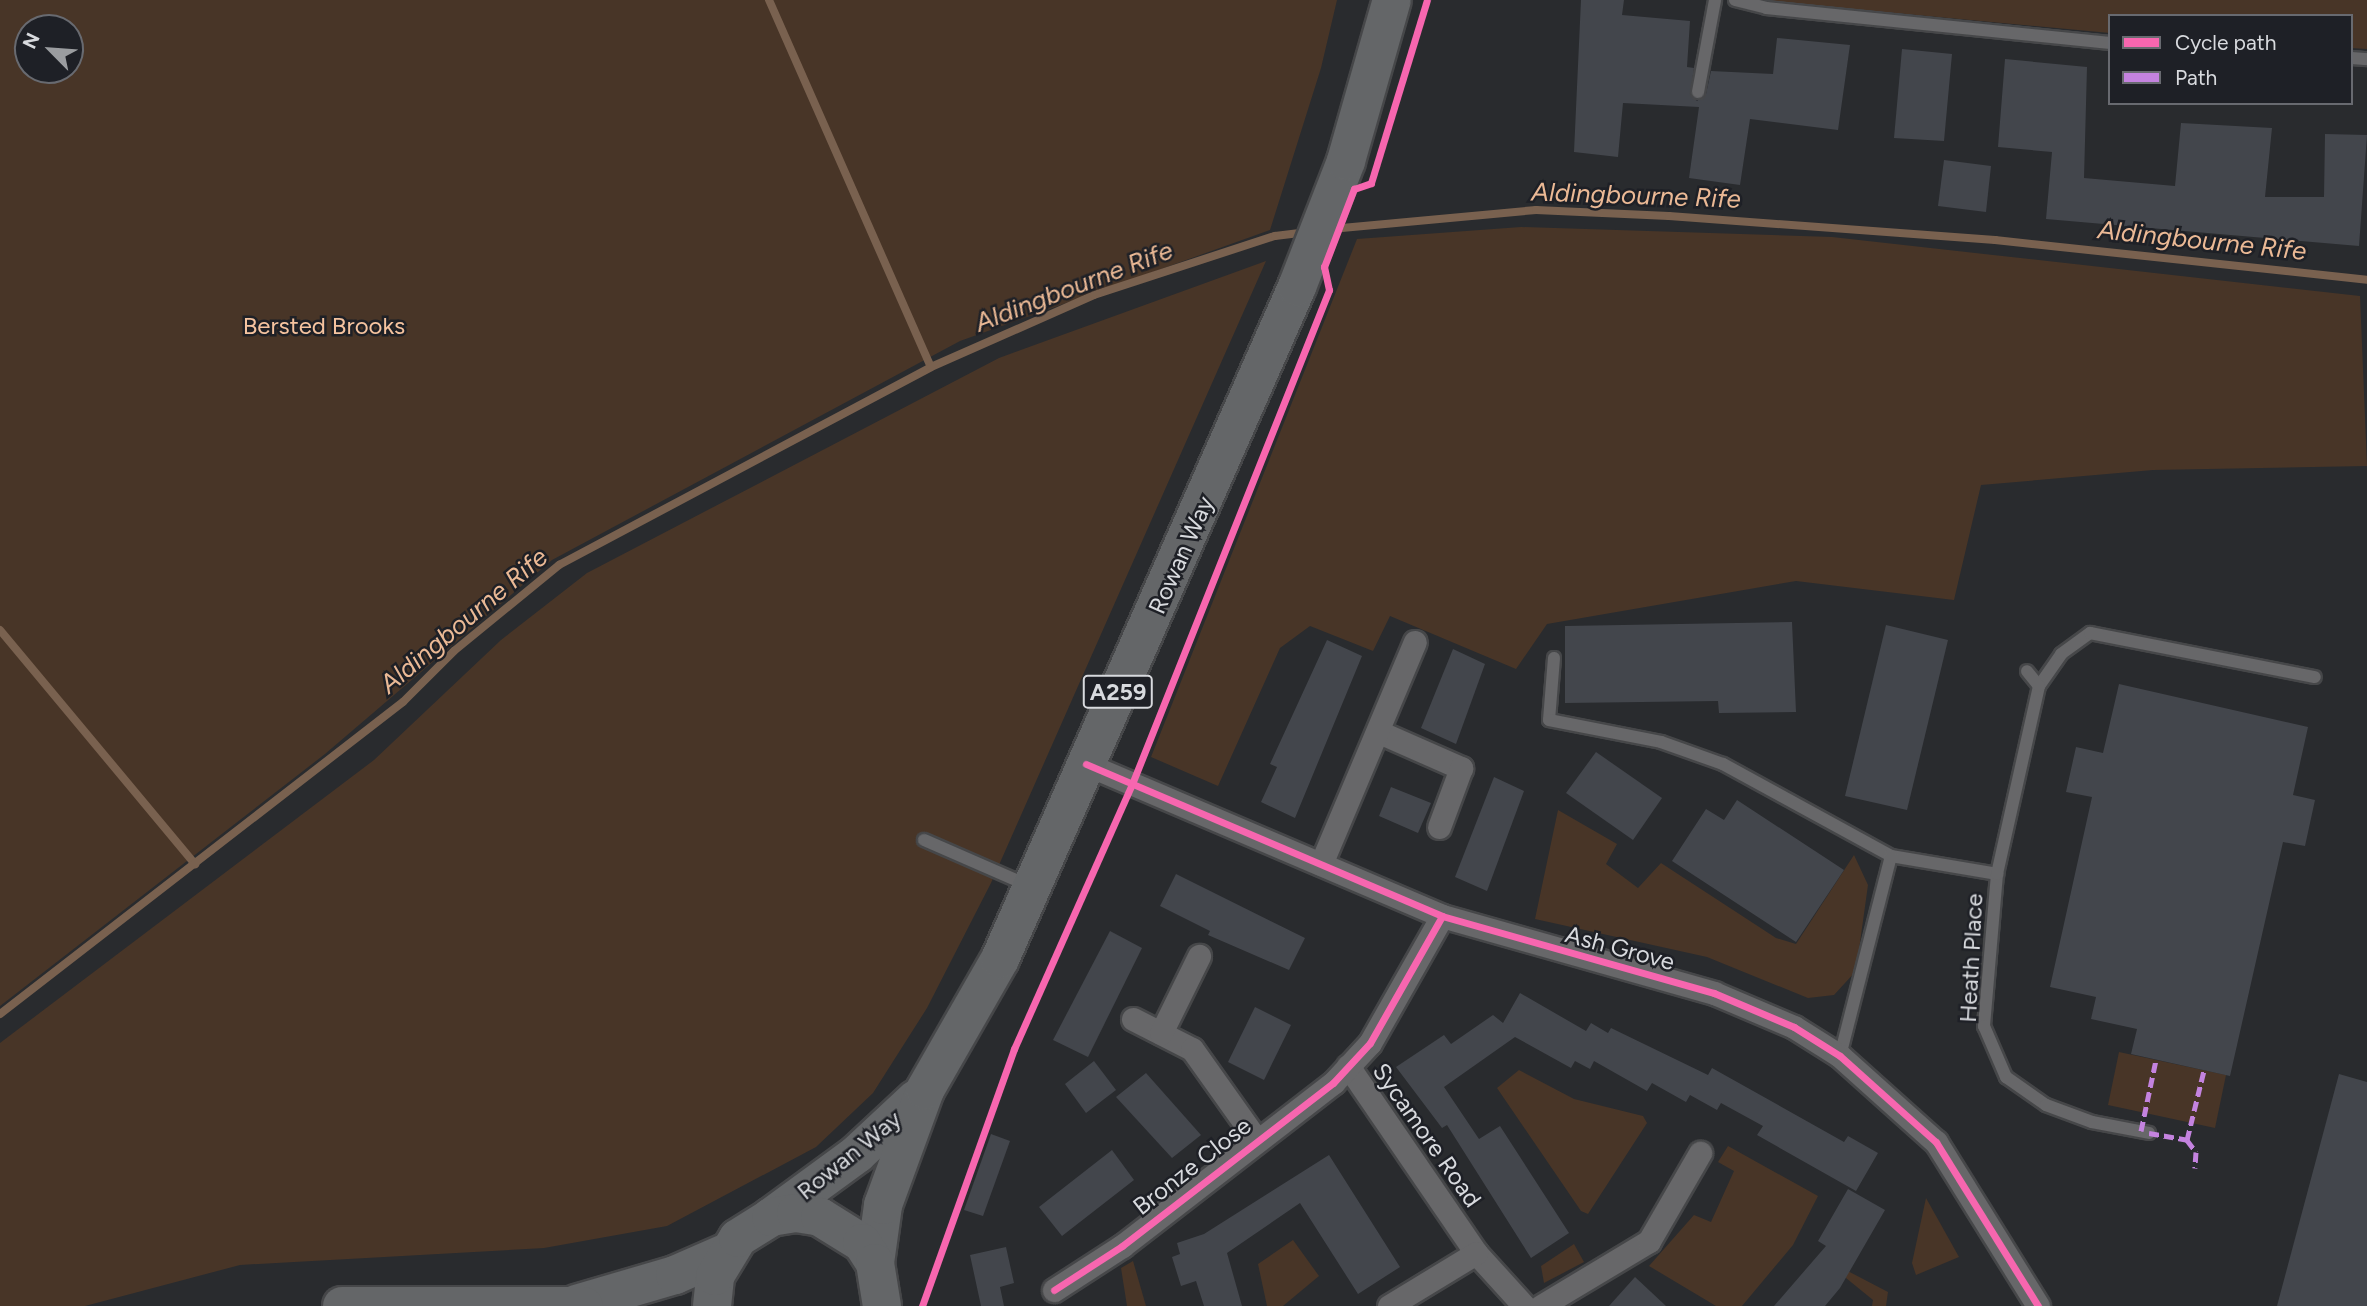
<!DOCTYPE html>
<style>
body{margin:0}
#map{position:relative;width:2367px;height:1306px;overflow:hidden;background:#292b2e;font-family:Figtree,sans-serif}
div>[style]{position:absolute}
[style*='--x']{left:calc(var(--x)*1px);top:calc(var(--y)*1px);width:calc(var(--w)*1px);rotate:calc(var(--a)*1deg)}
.green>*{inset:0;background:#483527}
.stream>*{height:8px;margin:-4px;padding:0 4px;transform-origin:4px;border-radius:4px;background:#79614f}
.building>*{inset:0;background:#43464c}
.roads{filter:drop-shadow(2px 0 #464749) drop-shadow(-2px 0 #464749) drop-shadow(0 2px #464749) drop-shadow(0 -2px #464749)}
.lane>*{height:12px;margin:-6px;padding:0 6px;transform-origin:6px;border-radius:6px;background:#676769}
.street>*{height:23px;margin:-11.5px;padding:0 11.5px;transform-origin:11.5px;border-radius:11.5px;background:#676769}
.highway>*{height:38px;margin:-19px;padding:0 19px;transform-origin:19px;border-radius:19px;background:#646668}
.quiet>*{height:5px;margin-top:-2.5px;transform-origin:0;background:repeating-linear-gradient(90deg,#c483df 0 10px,transparent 0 15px)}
.cycleway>*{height:7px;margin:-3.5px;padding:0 3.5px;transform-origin:3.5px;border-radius:3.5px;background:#f766af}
span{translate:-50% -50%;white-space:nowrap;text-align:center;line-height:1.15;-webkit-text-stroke:5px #1e2026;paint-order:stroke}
.shield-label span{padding:2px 5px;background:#1e2026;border:2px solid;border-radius:5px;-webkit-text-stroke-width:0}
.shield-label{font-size:23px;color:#d8dade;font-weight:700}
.park-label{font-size:24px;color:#f5c39f}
.street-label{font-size:24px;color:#d8dade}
.water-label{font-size:26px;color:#ebb995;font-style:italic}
.legend{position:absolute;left:2108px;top:14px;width:245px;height:91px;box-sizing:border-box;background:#1e2026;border:2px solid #686a70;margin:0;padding:9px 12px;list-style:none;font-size:21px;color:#d8dade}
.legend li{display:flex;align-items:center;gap:14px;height:35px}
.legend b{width:35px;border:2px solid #686a70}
.north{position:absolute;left:14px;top:14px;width:70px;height:70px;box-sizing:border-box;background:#1e2026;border:2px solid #686a70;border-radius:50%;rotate:295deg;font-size:19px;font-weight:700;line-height:28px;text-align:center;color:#d8dade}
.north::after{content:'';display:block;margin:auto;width:24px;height:32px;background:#9b9da0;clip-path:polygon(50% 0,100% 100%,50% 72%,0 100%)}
</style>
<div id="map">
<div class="green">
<div style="clip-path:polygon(evenodd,0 0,1337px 0,1321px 68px,1270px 230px,960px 341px,552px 560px,325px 754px,0 1006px,0 0,28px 28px,70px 28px,70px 70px,28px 70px,28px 28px)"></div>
<div style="clip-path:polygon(1758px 0,2367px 0,2367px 49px,2351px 48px,2351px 16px,2110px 16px,2110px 33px)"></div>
<div style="clip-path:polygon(1521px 227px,1832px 237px,2360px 296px,2367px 466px,2153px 470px,1981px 485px,1954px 600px,1796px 581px,1547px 624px,1516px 669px,1390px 616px,1373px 651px,1310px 626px,1280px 648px,1218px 786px,1151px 757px,1357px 239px)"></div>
<div style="clip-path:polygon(1266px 261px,991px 883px,927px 1008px,873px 1093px,816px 1147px,667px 1226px,544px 1248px,240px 1265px,85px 1306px,0 1306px,0 1043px,374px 760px,501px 640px,587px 573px,999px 358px)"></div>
<div style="clip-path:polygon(1558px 810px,1617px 844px,1606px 864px,1638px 888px,1661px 863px,1776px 938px,1796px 944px,1854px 855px,1868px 885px,1856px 971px,1834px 995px,1808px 998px,1707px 957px,1535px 919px)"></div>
<div style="clip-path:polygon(2119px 1052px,2226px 1075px,2215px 1128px,2108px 1105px)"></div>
<div style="clip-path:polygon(1519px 1070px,1574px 1099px,1643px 1116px,1647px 1123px,1588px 1214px,1581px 1211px,1497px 1088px)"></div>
<div style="clip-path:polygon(1728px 1146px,1818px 1196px,1793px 1245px,1742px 1306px,1716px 1306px,1649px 1266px,1694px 1215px,1711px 1222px,1734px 1171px,1718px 1162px)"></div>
<div style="clip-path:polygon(1926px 1198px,1959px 1257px,1916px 1275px,1912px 1263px)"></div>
<div style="clip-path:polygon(1293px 1240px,1319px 1276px,1283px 1306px,1267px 1306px,1258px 1264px)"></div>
<div style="clip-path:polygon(1574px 1244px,1584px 1262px,1544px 1283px,1541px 1266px)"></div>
<div style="clip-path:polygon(1819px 1256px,1888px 1292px,1886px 1306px,1872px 1306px,1873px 1300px)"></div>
<div style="clip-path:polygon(1133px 1261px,1146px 1306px,1127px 1306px,1121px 1268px)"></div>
</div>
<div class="stream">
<div style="--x:769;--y:0;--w:401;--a:66.2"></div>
<div style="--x:1331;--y:229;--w:206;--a:-5.3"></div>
<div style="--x:1536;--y:210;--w:133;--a:2.6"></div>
<div style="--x:1669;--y:216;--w:327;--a:4.2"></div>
<div style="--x:1995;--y:240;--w:374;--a:6.1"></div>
<div style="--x:0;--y:630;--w:305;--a:50.2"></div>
<div style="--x:0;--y:1014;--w:510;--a:-37.75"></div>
<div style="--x:403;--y:702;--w:72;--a:-45"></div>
<div style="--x:454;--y:651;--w:136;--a:-39.3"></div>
<div style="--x:559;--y:565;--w:421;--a:-28"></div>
<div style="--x:931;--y:367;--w:178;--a:-23.8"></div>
<div style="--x:1094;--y:295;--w:190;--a:-18.1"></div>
<div style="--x:1275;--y:236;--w:33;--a:-7"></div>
</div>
<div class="building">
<div style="clip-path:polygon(1581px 0,1624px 0,1622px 15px,1690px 21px,1687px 67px,1694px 68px,1690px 94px,1697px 101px,1706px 94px,1711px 71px,1773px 74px,1777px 38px,1850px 45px,1838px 130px,1750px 119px,1740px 185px,1689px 178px,1699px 107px,1623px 103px,1618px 157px,1574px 152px)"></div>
<div style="clip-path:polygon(1902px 49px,1952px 54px,1944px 141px,1894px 138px)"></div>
<div style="clip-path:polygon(2005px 59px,2087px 67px,2084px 178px,2175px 186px,2181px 123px,2272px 128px,2265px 197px,2324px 197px,2325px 134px,2367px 135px,2359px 246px,2046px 219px,2052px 152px,1998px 147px)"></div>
<div style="clip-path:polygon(1944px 160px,1991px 166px,1986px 212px,1938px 206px)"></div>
<div style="clip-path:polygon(1792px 622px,1796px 712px,1719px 713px,1718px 701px,1565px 703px,1565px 626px)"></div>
<div style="clip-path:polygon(1886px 625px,1948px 640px,1907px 810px,1845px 796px)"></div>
<div style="clip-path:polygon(1327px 640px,1362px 656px,1295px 818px,1261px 802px,1277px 767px,1270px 764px)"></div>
<div style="clip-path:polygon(1453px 649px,1485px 664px,1456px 744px,1421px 728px)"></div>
<div style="clip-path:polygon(2119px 684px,2308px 727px,2293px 795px,2315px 800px,2305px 846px,2283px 842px,2230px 1076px,2131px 1054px,2137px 1029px,2091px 1019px,2096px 997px,2050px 987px,2092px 797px,2066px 792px,2076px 747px,2103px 753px)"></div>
<div style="clip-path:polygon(1596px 752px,1662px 798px,1633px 840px,1566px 793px)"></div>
<div style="clip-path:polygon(1494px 777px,1524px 791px,1487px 891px,1455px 877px)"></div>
<div style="clip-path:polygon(1391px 787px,1431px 803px,1418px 833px,1379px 816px)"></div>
<div style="clip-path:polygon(1737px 800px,1844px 870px,1796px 942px,1672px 861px,1706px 809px,1724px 820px)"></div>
<div style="clip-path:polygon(1176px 874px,1305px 938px,1289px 970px,1208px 935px,1210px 931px,1160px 906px)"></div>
<div style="clip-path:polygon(1110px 931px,1142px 948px,1088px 1057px,1053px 1040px)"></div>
<div style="clip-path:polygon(1520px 993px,1586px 1031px,1591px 1023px,1608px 1033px,1611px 1028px,1708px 1075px,1712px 1068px,1844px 1142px,1848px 1136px,1878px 1153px,1856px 1191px,1757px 1135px,1763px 1126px,1721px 1103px,1717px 1110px,1690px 1095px,1686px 1102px,1652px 1083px,1647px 1091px,1594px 1061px,1590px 1069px,1575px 1061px,1571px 1068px,1515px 1037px,1444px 1087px,1479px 1139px,1500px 1126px,1569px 1233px,1531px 1258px,1447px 1125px,1442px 1128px,1396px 1067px,1444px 1035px,1451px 1044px,1493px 1015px,1503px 1023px)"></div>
<div style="clip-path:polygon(1255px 1007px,1291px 1025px,1264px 1080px,1228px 1062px)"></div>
<div style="clip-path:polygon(1094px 1061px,1116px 1090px,1086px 1113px,1065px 1084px)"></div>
<div style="clip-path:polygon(1146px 1073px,1201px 1135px,1172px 1158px,1116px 1097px)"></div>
<div style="clip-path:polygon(2339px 1074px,2367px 1082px,2367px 1306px,2277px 1306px)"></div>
<div style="clip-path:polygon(991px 1134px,1010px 1141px,983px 1216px,964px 1210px)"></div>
<div style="clip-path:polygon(1112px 1150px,1134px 1180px,1062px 1236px,1039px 1207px)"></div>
<div style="clip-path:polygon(1329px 1155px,1400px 1267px,1358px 1294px,1300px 1203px,1227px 1253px,1242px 1306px,1204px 1306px,1196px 1281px,1181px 1286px,1172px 1257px,1180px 1254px,1177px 1243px,1204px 1234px)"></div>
<div style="clip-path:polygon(1848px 1189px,1885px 1210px,1840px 1288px,1825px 1306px,1774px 1306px,1826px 1246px,1818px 1241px)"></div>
<div style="clip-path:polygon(1006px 1247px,1014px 1283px,1000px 1287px,1004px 1306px,981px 1306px,970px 1255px)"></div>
<div style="clip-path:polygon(1635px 1277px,1666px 1306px,1609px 1306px)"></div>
</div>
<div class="roads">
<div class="lane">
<div style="--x:1735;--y:0;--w:32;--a:14"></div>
<div style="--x:1766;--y:8;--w:346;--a:5.8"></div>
<div style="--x:2351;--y:58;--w:16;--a:4"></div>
<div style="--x:1698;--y:92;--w:94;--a:-79.5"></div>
<div style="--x:1554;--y:658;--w:62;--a:94.6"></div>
<div style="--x:1549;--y:720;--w:114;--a:11.1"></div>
<div style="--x:1661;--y:742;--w:66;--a:19.5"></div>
<div style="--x:1723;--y:764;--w:192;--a:28.7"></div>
<div style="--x:1891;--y:856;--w:108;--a:9.6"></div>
<div style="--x:1997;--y:874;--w:153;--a:94.9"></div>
<div style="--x:1984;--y:1026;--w:56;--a:66.7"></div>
<div style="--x:2006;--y:1077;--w:49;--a:35"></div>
<div style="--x:2046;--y:1105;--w:49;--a:20.3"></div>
<div style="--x:2092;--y:1122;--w:58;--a:10.9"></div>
<div style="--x:2039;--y:686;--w:39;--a:-55"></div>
<div style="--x:2061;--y:654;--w:36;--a:-36"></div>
<div style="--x:2090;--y:633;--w:229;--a:11.1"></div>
<div style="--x:924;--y:840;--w:116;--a:23.5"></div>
<div style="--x:1997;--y:874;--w:193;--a:-77.4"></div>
<div style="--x:2039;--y:686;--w:19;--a:-129"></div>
<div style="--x:1840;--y:1056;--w:206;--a:-75.7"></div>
</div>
<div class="street">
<div style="--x:1379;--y:732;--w:90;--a:23.7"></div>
<div style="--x:1461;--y:768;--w:63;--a:110.4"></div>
<div style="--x:1086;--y:764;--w:387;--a:23.1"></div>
<div style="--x:1442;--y:916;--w:283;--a:15.8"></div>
<div style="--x:1714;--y:993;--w:87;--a:23"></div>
<div style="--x:1794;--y:1027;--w:54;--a:32.2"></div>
<div style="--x:1840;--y:1056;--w:129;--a:41.9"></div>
<div style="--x:1936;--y:1142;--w:193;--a:58.1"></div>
<div style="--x:1321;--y:864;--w:241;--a:-67.1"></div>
<div style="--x:1133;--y:1019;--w:66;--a:27"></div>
<div style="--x:1192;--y:1049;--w:110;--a:54.6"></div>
<div style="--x:1161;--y:1033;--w:86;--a:-63.7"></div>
<div style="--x:1348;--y:1066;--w:227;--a:55.6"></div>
<div style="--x:1476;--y:1253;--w:72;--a:47.8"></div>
<div style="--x:1054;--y:1290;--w:81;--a:-32.9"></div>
<div style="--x:1122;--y:1246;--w:267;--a:-37.7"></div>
<div style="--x:1333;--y:1083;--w:54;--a:-47.2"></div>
<div style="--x:1370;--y:1043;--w:146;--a:-60.4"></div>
<div style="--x:1389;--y:1306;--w:102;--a:-31.3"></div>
<div style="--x:1541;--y:1306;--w:126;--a:-31"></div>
<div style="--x:1649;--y:1241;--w:102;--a:-59.9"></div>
</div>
<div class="highway">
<div style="--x:771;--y:1217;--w:107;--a:-36.2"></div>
<div style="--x:857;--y:1154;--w:81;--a:-43"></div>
<div style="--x:875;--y:1263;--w:59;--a:-82.1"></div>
<div style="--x:883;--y:1205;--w:122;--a:-69.9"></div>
<div style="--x:925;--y:1090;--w:151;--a:-60.2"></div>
<div style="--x:1000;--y:959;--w:735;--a:-66.16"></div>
<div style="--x:1297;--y:287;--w:135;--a:-68.7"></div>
<div style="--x:1346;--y:161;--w:167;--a:-74.1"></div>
<div style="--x:576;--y:1304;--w:103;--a:-16.3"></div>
<div style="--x:675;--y:1275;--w:55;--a:-23.7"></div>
<div style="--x:342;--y:1306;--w:242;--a:0"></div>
<div style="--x:712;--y:1306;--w:30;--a:-84"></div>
<div style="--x:715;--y:1276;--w:44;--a:-58.8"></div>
<div style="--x:738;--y:1238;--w:39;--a:-32"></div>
<div style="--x:771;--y:1217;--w:25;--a:-9"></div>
<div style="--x:796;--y:1213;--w:24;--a:9"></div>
<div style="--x:820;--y:1217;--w:49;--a:31.8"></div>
<div style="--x:862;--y:1243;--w:24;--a:57"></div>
<div style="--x:875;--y:1263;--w:44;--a:80.8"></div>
</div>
</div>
<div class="quiet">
<div style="--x:2141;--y:1131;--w:73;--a:-78.1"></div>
<div style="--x:2149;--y:1133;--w:39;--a:10"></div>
<div style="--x:2187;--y:1140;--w:72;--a:-76.3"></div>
<div style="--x:2187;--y:1140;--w:15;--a:53"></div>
<div style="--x:2196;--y:1152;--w:16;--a:94"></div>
</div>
<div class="cycleway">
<div style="--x:1086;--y:764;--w:387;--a:23.1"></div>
<div style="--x:1442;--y:916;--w:283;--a:15.8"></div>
<div style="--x:1714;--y:993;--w:87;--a:23"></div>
<div style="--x:1794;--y:1027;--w:54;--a:32.2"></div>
<div style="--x:1840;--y:1056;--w:129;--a:41.9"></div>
<div style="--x:1936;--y:1142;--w:193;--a:58.1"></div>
<div style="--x:1054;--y:1290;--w:81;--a:-32.9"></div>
<div style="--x:1122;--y:1246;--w:267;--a:-37.7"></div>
<div style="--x:1333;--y:1083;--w:54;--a:-47.2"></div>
<div style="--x:1370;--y:1043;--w:146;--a:-60.4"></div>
<div style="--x:922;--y:1306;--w:273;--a:-70.3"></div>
<div style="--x:1014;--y:1049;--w:290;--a:-66"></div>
<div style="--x:1132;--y:784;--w:532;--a:-68.26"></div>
<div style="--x:1329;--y:290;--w:24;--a:-102"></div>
<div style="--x:1324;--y:267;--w:84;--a:-69"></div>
<div style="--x:1354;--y:189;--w:18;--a:-19"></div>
<div style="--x:1371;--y:183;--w:191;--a:-73"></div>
</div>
<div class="shield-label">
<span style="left:1118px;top:692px">A259</span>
</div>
<div class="park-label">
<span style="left:324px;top:326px">Bersted Brooks</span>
</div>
<div class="street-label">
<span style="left:1181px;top:555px;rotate:-66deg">Rowan Way</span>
<span style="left:1620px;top:948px;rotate:15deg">Ash Grove</span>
<span style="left:1971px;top:958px;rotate:-87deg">Heath Place</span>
<span style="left:1427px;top:1135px;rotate:55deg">Sycamore Road</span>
<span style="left:849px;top:1155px;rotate:-39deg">Rowan Way</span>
<span style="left:1192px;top:1166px;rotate:-38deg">Bronze Close</span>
</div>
<div class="water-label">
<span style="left:1636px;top:196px;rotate:2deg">Aldingbourne Rife</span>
<span style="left:2202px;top:241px;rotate:6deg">Aldingbourne Rife</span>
<span style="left:1074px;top:287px;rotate:-21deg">Aldingbourne Rife</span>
<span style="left:464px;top:621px;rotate:-40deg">Aldingbourne Rife</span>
</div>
<ul class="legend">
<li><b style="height:9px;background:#f766af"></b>Cycle path</li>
<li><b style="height:9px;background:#c483df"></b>Path</li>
</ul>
<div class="north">N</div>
</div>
